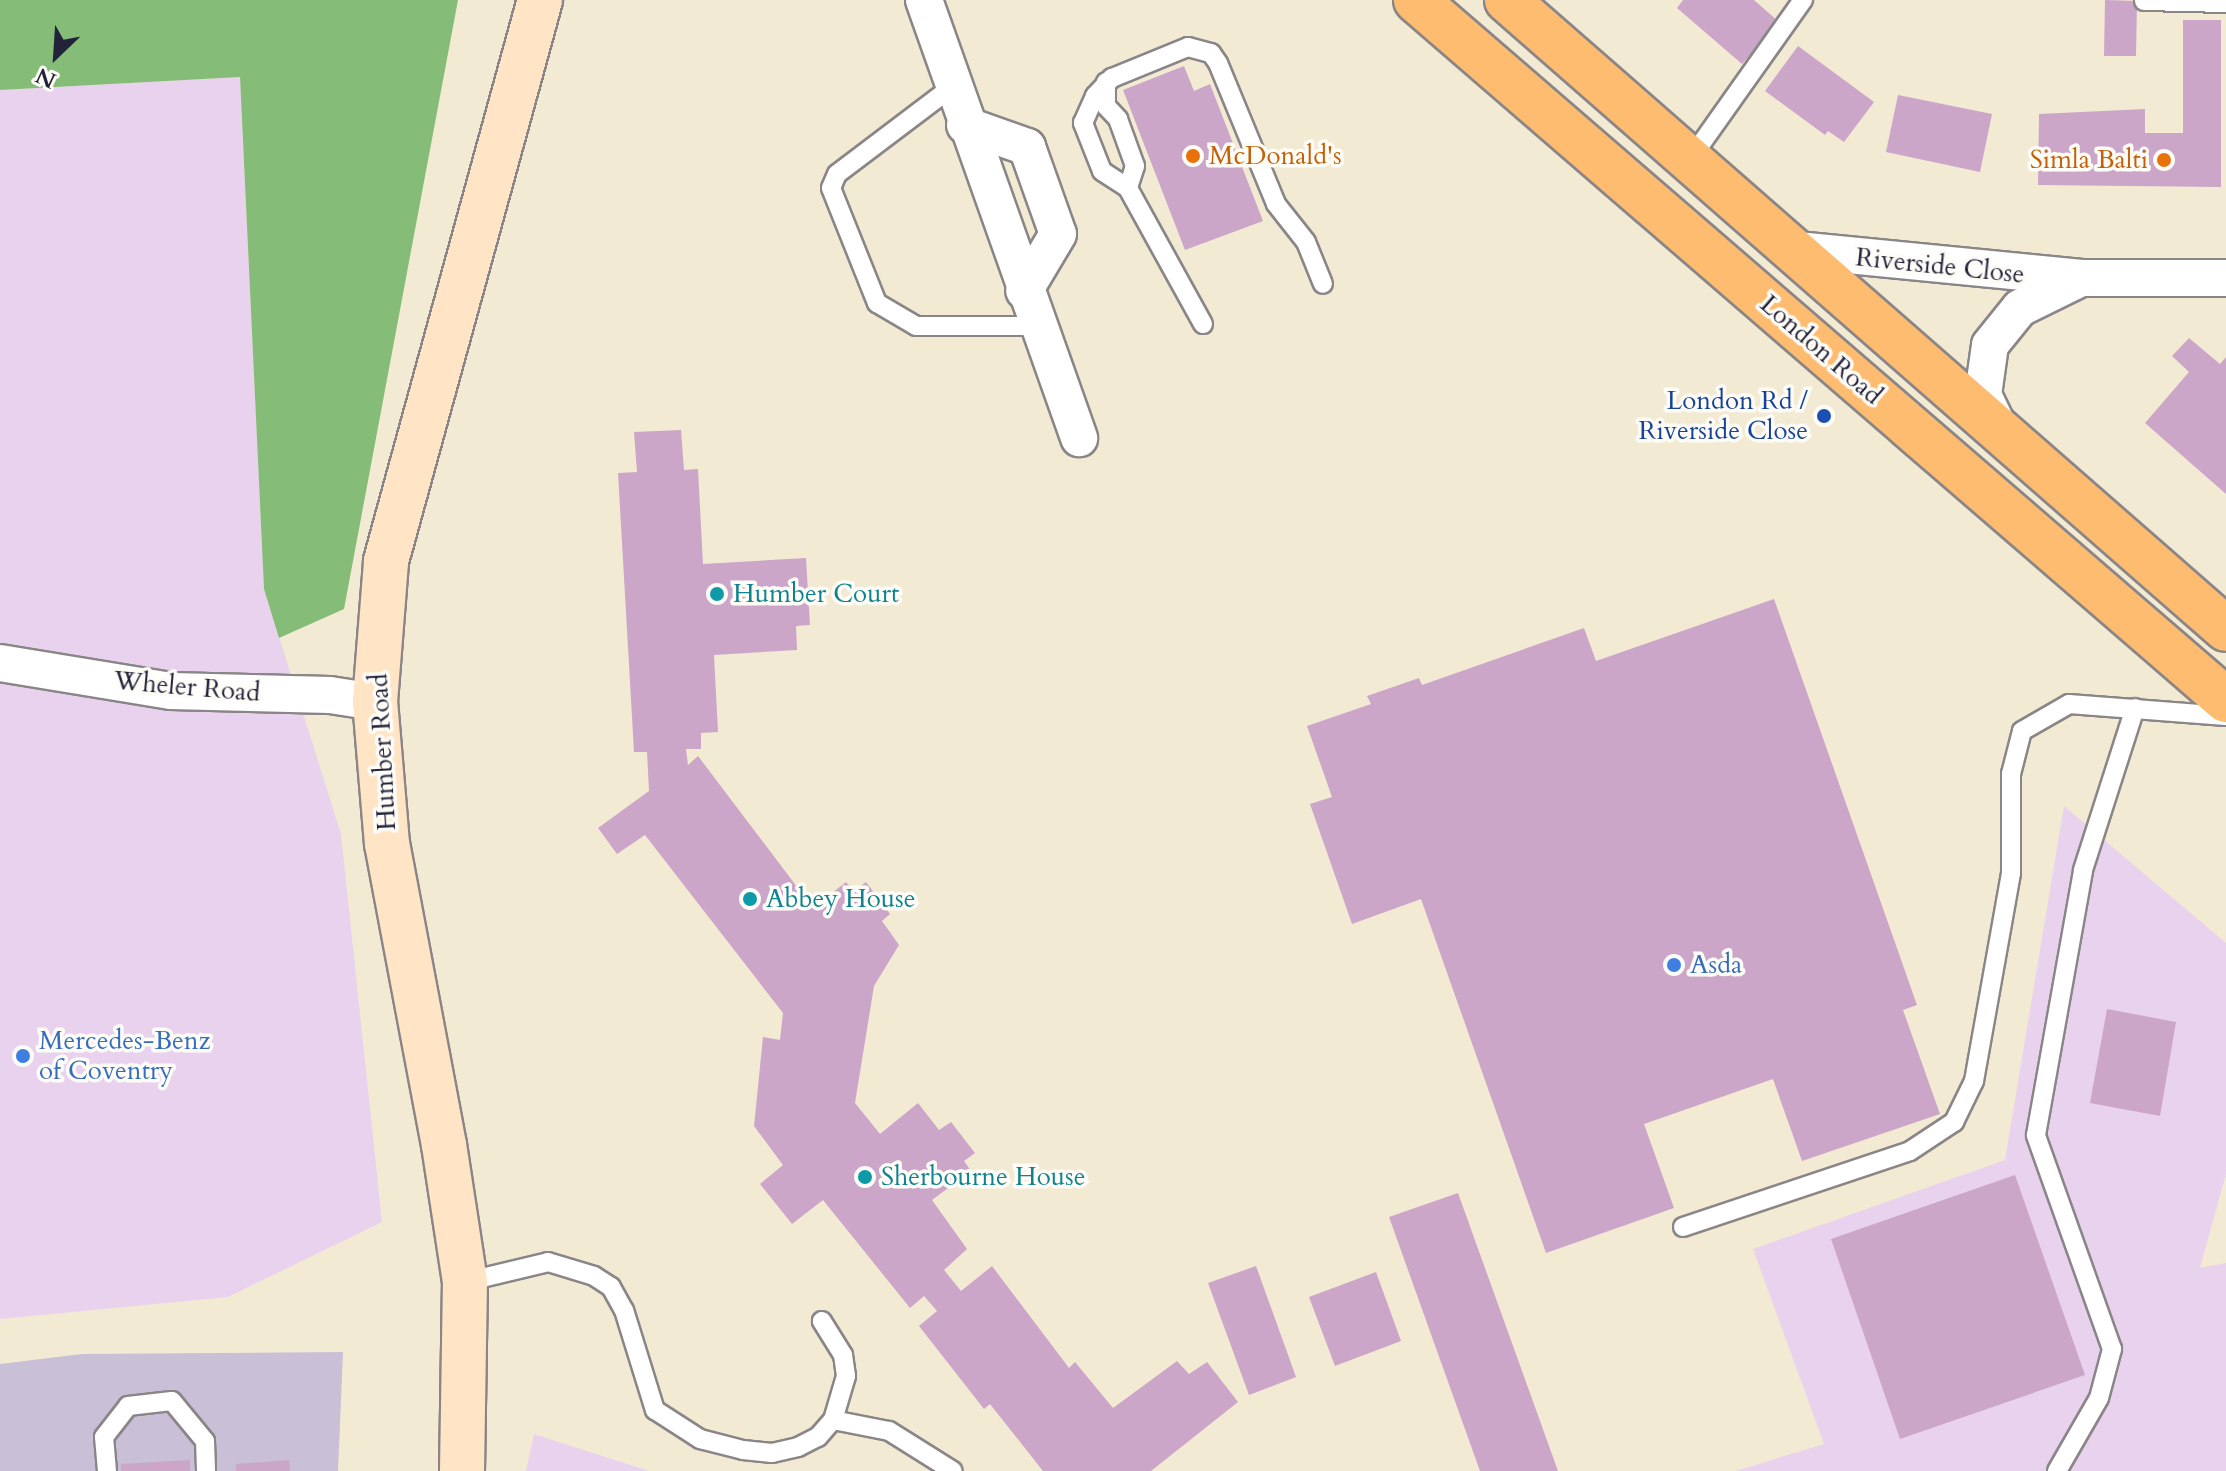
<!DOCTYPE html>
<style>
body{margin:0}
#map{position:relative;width:2226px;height:1471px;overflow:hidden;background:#f3ead4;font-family:Cardo,serif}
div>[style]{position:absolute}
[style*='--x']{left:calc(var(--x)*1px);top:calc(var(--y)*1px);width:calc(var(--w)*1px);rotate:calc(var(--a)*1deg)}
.built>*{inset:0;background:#e9d2ed}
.industrial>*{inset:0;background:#c9bfd7}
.forest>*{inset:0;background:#84bc78}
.building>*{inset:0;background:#cba6c9}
.roads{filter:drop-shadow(2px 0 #8a8688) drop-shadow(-2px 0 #8a8688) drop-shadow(0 2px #8a8688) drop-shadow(0 -2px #8a8688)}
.lane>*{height:18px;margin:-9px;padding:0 9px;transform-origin:9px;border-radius:9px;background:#fff}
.street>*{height:36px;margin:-18px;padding:0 18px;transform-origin:18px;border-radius:18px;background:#fff}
.secondary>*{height:44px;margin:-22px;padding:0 22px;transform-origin:22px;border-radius:22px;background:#ffe4c6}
.primary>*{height:44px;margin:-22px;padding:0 22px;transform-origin:22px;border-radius:22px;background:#febc71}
.dots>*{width:22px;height:22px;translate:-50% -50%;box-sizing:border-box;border:4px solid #fdfcf7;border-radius:50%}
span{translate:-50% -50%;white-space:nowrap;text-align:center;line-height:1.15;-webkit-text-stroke:7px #fdfcf7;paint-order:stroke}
.food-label{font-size:26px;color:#c56008}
.left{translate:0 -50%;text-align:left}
.right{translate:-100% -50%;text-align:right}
.street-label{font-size:26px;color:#22223b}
.transit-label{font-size:26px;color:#164399}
.culture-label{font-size:26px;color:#0d838f}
.shop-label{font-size:26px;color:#366cbe}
.north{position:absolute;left:16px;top:16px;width:80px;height:80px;-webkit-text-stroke:6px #fdfcf7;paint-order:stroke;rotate:205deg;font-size:22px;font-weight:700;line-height:32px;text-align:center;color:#22223b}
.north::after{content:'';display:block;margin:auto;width:28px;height:36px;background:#22223b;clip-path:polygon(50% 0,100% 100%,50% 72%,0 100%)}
</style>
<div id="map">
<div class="built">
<div style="clip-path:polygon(240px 77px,264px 589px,341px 834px,382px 1222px,228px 1297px,0 1319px,0 90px)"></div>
<div style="clip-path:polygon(2064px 806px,2226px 943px,2226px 1174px,2200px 1268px,2226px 1263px,2226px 1471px,1736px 1471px,1824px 1444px,1753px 1249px,2005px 1160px)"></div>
<div style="clip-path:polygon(534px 1434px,649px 1471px,526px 1471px)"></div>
</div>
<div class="industrial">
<div style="clip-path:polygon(343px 1352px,338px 1471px,0 1471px,0 1364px,82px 1354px)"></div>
</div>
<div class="forest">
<div style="clip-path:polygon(0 0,458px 0,344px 609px,279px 638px,264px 589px,240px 77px,0 90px)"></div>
</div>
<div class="building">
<div style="clip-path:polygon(1683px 0,1754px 0,1779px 22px,1742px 64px,1677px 8px)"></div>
<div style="clip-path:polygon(2105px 0,2137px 1px,2136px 56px,2104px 56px)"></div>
<div style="clip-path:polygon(2183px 20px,2221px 20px,2221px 187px,2038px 185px,2039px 114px,2145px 109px,2145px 133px,2183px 133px)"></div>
<div style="clip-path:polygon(1798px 46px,1874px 102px,1844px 142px,1828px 131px,1825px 135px,1765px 91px)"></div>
<div style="clip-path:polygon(1184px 66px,1194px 91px,1210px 84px,1263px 221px,1185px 250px,1123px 90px)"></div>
<div style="clip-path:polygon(1898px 95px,1992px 114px,1980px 172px,1886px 152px)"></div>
<div style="clip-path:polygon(2189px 338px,2220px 364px,2226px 357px,2226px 494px,2145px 423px,2189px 372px,2172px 356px)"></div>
<div style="clip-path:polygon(681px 430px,684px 470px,698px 469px,703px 564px,806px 558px,810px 625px,796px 626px,797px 650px,714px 655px,718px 732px,701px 733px,701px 749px,686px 749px,688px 765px,698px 756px,813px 908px,846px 882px,854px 891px,866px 882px,890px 914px,882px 921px,899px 945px,874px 986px,855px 1103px,880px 1134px,918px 1103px,939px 1130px,951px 1122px,975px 1153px,964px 1161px,971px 1171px,932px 1200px,967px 1249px,944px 1270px,961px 1291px,992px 1266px,1069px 1368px,1075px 1362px,1113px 1408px,1177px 1361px,1189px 1374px,1207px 1362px,1238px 1402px,1151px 1471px,1043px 1471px,990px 1404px,984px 1409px,919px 1326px,937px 1311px,924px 1296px,910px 1308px,823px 1200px,792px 1224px,760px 1184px,783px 1165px,754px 1126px,763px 1037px,780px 1040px,783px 1013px,645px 835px,617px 854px,598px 828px,649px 791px,647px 752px,634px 752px,618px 473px,637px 472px,634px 432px)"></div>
<div style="clip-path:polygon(1774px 599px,1917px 1005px,1903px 1010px,1940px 1114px,1802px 1161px,1773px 1079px,1644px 1124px,1674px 1208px,1546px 1253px,1421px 899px,1352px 924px,1310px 804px,1332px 797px,1307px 726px,1371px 704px,1367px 696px,1419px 678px,1422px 685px,1584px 628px,1596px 661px)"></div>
<div style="clip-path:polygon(2107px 1009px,2176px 1022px,2160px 1116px,2090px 1103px)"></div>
<div style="clip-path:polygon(2015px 1175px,2085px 1375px,1900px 1439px,1831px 1239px)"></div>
<div style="clip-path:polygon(1458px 1193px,1558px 1471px,1480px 1471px,1389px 1217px)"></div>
<div style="clip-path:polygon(1256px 1266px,1296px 1377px,1249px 1395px,1208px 1283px)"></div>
<div style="clip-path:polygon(1376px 1272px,1401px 1341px,1335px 1366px,1309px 1297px)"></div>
<div style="clip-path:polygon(190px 1460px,190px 1471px,121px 1471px,121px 1464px)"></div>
<div style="clip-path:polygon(289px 1460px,290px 1471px,236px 1471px,236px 1464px)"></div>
</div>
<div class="roads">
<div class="lane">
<div style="--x:2144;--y:1;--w:82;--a:1.4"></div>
<div style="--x:1106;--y:82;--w:24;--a:90"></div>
<div style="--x:1106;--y:106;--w:18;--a:47"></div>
<div style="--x:1118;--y:119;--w:50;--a:70.1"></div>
<div style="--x:1135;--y:166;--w:23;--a:108"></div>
<div style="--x:952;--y:87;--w:144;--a:142.9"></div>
<div style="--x:837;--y:174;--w:15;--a:113"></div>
<div style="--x:831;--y:188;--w:124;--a:68.2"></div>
<div style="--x:877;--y:303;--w:45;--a:30.5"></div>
<div style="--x:916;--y:326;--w:121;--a:0"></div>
<div style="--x:1691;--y:158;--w:194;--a:-54.7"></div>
<div style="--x:1203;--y:324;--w:155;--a:-118.9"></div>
<div style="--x:1128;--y:188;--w:31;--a:-147"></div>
<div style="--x:1102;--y:171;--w:52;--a:-111.6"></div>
<div style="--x:1083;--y:123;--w:30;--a:-66"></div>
<div style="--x:1095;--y:96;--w:25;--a:-47"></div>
<div style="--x:1112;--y:78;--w:82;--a:-22.2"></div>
<div style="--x:1188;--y:47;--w:24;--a:15"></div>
<div style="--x:1211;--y:53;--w:12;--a:55"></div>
<div style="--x:1218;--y:63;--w:152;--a:67.6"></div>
<div style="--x:1276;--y:204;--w:48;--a:51.7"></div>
<div style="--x:1306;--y:242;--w:45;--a:68"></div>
<div style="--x:1683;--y:1227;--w:239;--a:-18.5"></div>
<div style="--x:1910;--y:1151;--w:53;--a:-33.4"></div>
<div style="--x:1954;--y:1122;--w:46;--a:-64"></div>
<div style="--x:1974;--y:1081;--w:211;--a:-79.9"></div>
<div style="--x:2011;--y:873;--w:99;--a:-90"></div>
<div style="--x:2011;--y:774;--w:44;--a:-75.7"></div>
<div style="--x:2022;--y:731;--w:54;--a:-29.9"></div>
<div style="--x:2069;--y:704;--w:157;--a:4.4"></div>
<div style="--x:465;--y:1282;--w:85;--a:-13.5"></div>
<div style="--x:548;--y:1262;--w:48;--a:16.9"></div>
<div style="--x:594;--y:1276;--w:20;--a:33"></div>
<div style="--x:611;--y:1287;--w:26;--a:61"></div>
<div style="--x:624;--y:1310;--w:105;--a:72.8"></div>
<div style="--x:655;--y:1410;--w:54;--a:32.8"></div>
<div style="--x:700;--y:1439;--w:44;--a:14.3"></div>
<div style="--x:743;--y:1450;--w:29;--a:6"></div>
<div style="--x:772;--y:1453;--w:27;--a:-13"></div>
<div style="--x:798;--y:1447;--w:22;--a:-27"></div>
<div style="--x:818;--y:1437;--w:23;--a:-49"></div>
<div style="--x:833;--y:1420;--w:46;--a:-73.5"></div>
<div style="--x:846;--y:1376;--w:21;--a:-98"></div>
<div style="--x:843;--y:1355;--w:40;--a:-122"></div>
<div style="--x:833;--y:1420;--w:57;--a:11.1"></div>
<div style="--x:889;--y:1431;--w:75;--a:32"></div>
<div style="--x:107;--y:1471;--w:34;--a:-95"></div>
<div style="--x:104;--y:1437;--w:39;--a:-52"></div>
<div style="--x:128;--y:1406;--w:44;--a:-6.5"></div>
<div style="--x:172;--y:1401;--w:52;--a:50.5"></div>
<div style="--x:205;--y:1441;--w:30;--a:88"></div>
<div style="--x:2057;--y:1471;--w:84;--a:-60.1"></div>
<div style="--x:2099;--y:1398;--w:51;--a:-75.1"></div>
<div style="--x:2112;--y:1349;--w:227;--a:-109.6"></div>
<div style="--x:2036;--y:1135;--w:269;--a:-79.9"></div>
<div style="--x:2083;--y:870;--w:170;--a:-72.2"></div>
</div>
<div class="street">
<div style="--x:924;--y:0;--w:465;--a:70.5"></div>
<div style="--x:965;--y:125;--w:66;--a:19.5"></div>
<div style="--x:1027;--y:147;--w:92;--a:70.4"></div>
<div style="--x:1058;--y:234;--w:66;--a:120.8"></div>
<div style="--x:1797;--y:250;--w:286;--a:5.6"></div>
<div style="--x:2082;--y:278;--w:144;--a:0"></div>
<div style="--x:2001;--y:432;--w:41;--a:-115.9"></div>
<div style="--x:1983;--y:395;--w:50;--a:-82"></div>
<div style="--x:1990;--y:345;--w:48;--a:-51"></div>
<div style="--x:2020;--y:308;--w:64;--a:-26.2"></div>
<div style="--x:0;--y:663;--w:173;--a:9.3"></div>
<div style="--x:171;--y:691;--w:159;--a:1.4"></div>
<div style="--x:330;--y:695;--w:46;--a:8.8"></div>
</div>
<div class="secondary">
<div style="--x:462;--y:1471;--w:189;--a:-89.1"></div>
<div style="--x:465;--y:1282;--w:139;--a:-98.7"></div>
<div style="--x:444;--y:1145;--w:306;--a:-100.7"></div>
<div style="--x:387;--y:844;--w:143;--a:-94.8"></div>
<div style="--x:375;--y:702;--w:141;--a:-85.5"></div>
<div style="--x:386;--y:561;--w:582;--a:-74.65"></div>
</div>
<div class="primary">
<div style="--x:1416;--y:0;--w:1071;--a:40.83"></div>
<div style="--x:1507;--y:0;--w:955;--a:41.18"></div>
</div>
</div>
<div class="dots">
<div style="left:1193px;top:156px;background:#e8710a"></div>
<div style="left:2164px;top:160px;background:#e8710a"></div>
<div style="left:1824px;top:416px;background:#1a4fb4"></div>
<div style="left:717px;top:594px;background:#0f9aa8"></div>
<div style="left:750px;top:899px;background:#0f9aa8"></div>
<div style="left:1674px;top:965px;background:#3f7fe0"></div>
<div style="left:23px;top:1056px;background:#3f7fe0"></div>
<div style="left:865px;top:1177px;background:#0f9aa8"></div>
</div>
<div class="food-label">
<span class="left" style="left:1209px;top:156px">McDonald's</span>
<span class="right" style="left:2148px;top:160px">Simla Balti</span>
</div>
<div class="street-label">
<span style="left:1940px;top:266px;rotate:6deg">Riverside Close</span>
<span style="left:1821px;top:350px;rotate:41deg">London Road</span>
<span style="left:187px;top:687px;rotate:5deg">Wheler Road</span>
<span style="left:383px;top:752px;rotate:-93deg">Humber Road</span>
</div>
<div class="transit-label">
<span class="right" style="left:1808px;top:416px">London Rd /<br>Riverside Close</span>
</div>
<div class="culture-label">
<span class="left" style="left:733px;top:594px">Humber Court</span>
<span class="left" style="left:766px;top:899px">Abbey House</span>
<span class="left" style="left:881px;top:1177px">Sherbourne House</span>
</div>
<div class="shop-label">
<span class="left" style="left:1690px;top:965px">Asda</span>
<span class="left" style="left:39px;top:1056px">Mercedes-Benz<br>of Coventry</span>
</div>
<div class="north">N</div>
</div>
